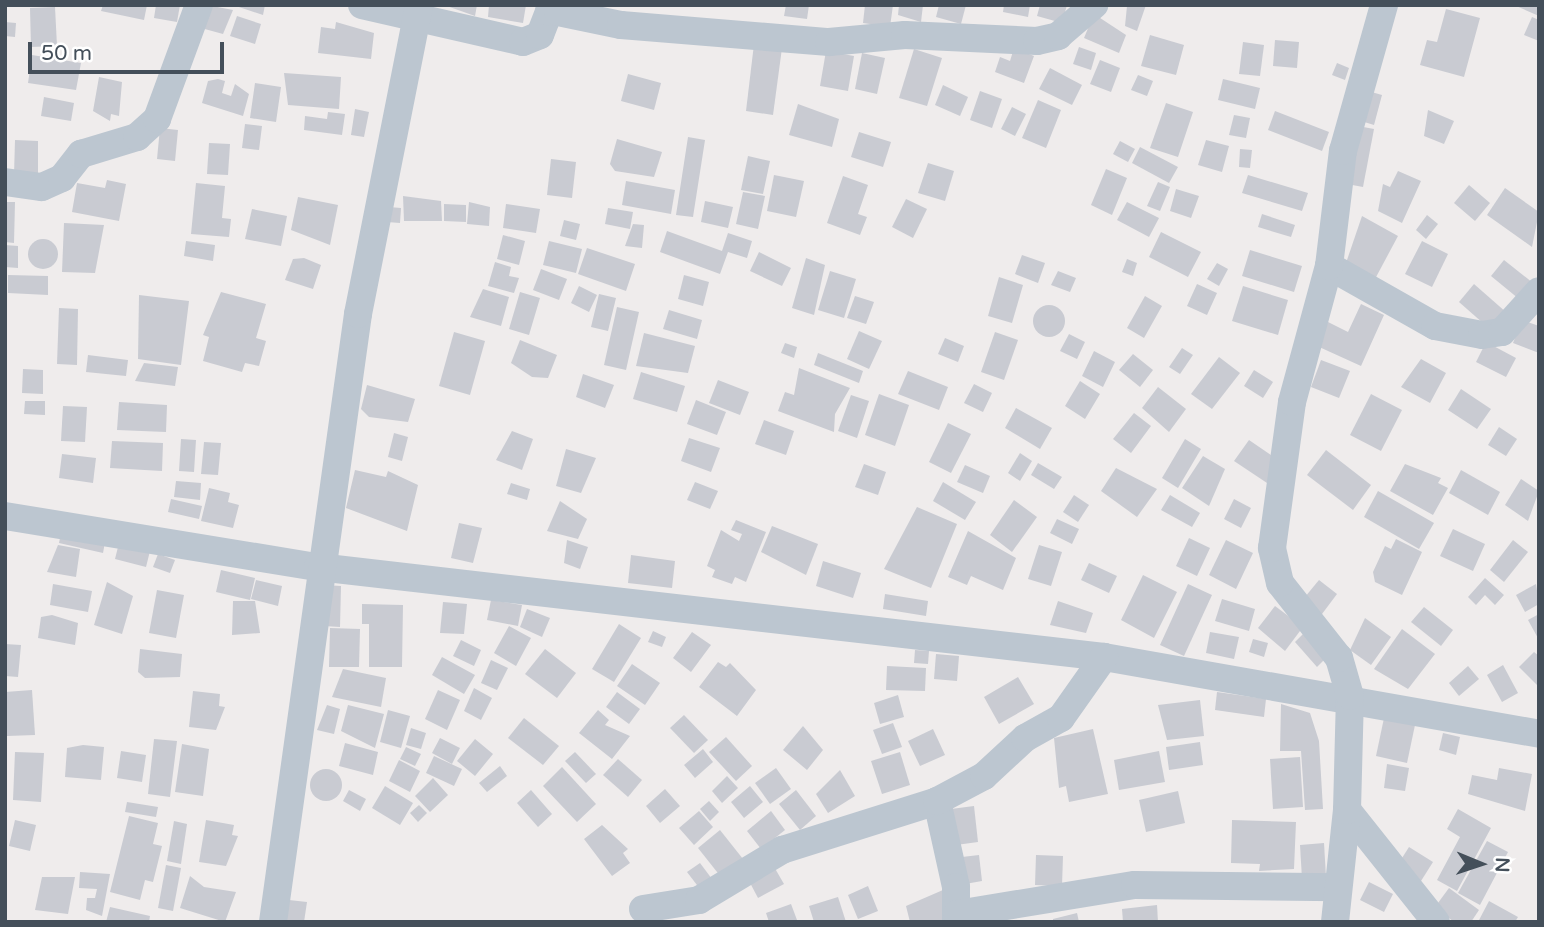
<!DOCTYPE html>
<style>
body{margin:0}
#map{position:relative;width:1544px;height:927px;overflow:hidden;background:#efecec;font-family:"Varela Round",sans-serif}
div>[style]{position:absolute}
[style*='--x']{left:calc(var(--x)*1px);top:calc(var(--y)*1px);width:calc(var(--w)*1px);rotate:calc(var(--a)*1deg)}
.building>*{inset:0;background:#c9cbd2}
.round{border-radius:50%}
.street>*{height:28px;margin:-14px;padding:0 14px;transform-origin:14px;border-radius:14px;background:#bcc6d0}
span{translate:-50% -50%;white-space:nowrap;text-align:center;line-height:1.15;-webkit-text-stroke:5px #fff;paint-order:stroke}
.frame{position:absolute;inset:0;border:7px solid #444f5a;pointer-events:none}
.north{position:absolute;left:1446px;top:829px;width:70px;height:70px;-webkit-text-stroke:5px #fff;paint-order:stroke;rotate:92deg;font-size:19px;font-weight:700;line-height:28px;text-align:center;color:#444f5a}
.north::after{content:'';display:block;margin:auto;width:24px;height:32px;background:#444f5a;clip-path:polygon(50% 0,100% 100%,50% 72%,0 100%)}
.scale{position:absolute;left:28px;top:42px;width:196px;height:32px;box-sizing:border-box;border:4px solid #444f5a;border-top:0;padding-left:9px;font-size:21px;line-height:24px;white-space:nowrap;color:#444f5a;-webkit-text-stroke:5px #fff;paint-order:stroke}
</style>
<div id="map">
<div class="building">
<div style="clip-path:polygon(103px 5px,147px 5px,144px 20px,101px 11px)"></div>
<div style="clip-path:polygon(156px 5px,180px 5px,177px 22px,154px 18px)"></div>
<div style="clip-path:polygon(207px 5px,233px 10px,223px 34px,201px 28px)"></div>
<div style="clip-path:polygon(233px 5px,265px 5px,263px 15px)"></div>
<div style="clip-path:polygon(444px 5px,477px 5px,475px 16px)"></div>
<div style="clip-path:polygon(489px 5px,526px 5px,523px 23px,488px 17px)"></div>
<div style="clip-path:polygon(786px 5px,809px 5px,807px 19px,784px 16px)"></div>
<div style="clip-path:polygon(865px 5px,893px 5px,890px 27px,863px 23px)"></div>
<div style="clip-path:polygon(899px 5px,923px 5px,921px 22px,898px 15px)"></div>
<div style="clip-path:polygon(939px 5px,966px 5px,961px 24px,936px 17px)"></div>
<div style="clip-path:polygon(1004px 5px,1030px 5px,1028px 17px,1003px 12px)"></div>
<div style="clip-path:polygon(1040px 5px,1067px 5px,1062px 23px,1037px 16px)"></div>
<div style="clip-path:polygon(1146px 5px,1137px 31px,1125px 26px,1127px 6px)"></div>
<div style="clip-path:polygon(1514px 5px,1539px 5px,1539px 16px)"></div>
<div style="clip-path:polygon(55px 7px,57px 46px,31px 47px,30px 8px)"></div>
<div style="clip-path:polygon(1446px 9px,1480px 18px,1464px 77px,1420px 65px,1427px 40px,1437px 42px)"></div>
<div style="clip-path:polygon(1094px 14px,1126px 35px,1119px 53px,1084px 38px)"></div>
<div style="clip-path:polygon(237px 16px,261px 24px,255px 44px,230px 36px)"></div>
<div style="clip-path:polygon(1532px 17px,1539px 20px,1539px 41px,1524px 35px)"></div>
<div style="clip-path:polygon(5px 22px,16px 23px,15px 37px,5px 36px)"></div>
<div style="clip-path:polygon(336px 22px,374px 33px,371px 59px,318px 53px,321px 27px,335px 29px)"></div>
<div style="clip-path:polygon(1150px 35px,1184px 45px,1176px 75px,1141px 66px)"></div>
<div style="clip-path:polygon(1275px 40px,1299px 42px,1297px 68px,1273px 66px)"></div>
<div style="clip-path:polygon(1243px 42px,1264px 45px,1260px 76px,1239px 74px)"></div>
<div style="clip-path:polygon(754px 44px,782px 48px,773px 115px,746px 111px)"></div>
<div style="clip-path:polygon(1079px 47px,1096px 53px,1091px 70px,1073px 64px)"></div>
<div style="clip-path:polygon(1014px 48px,1034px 56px,1024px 83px,995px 72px,1000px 57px,1010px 61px)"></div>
<div style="clip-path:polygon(914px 49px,942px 58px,927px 106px,899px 98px)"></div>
<div style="clip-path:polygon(826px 51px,854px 56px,848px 91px,820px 86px)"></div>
<div style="clip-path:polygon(862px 53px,885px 58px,877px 94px,855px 89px)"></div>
<div style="clip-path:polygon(32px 55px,81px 63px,76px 90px,28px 83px)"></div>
<div style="clip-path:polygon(1100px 60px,1120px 68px,1111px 92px,1090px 84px)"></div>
<div style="clip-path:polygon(1337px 63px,1349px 68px,1345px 80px,1332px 75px)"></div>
<div style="clip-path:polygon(1050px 68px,1082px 85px,1072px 105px,1039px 89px)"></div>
<div style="clip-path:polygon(284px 73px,341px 77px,339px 109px,288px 105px)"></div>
<div style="clip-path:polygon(628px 74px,661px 83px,654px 110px,621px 101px)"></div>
<div style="clip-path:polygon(1138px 75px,1153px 81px,1147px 96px,1131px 90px)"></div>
<div style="clip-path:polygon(99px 77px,122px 82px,119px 116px,111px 114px,110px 121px,93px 111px)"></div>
<div style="clip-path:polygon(218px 79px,225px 81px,222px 93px,231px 96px,235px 84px,249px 94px,243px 116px,202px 103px,208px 81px)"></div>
<div style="clip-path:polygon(1223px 79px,1260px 88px,1255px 109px,1218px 100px)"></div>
<div style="clip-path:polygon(255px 83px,281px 87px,276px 122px,250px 118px)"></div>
<div style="clip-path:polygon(943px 85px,968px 97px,960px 116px,935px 105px)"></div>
<div style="clip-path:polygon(980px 91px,1002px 99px,992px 128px,970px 120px)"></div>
<div style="clip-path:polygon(1368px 91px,1382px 95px,1374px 125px,1361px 121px)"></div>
<div style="clip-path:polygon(44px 97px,74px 103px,71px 121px,41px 116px)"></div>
<div style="clip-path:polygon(1038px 100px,1061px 110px,1046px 148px,1022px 138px)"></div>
<div style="clip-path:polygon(1166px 103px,1193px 112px,1178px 157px,1150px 148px)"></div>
<div style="clip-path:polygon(798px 104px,839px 119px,832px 147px,789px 135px)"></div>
<div style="clip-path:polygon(1012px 107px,1026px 114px,1015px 136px,1001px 129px)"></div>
<div style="clip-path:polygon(355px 109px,369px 112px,364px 137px,351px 135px)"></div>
<div style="clip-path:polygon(1428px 110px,1454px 121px,1444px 144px,1424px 136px)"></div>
<div style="clip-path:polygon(1275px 111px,1329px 132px,1322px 151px,1268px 130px)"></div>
<div style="clip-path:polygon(328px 112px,345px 114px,342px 135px,304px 130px,305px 116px,327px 119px)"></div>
<div style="clip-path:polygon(1234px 115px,1250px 118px,1246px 138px,1229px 135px)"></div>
<div style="clip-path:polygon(245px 124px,262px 126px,259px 150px,242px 148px)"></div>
<div style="clip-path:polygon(1358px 126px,1374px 129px,1363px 187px,1347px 184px)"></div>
<div style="clip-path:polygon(160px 128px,178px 130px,175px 161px,157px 159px)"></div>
<div style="clip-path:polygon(859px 132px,891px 142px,883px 167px,851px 157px)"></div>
<div style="clip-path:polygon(688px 137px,705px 140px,693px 217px,676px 215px)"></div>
<div style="clip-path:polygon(617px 139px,662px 152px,654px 177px,615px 171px,610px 164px)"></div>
<div style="clip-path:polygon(15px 140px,38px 141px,38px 175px,14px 175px)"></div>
<div style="clip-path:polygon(1206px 140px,1229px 146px,1222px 172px,1198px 165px)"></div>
<div style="clip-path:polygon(1120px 141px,1135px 149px,1128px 162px,1113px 154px)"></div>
<div style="clip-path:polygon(209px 143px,230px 144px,228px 175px,207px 174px)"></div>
<div style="clip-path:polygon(1140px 147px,1178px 167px,1169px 183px,1132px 163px)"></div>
<div style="clip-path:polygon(1240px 149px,1252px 150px,1250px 168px,1239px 167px)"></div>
<div style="clip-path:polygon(748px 156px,770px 161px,763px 194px,741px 190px)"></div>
<div style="clip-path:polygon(551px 159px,576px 162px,572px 198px,547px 195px)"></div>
<div style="clip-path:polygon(928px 163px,954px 171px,945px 201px,918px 193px)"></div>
<div style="clip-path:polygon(1106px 169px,1127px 178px,1112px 215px,1091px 205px)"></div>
<div style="clip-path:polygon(1398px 171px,1421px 181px,1402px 223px,1378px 211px,1383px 184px,1390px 187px)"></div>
<div style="clip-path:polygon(774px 175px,804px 181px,796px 217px,767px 211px)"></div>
<div style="clip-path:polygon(1248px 175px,1308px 193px,1302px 211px,1242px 193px)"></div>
<div style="clip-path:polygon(843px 176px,868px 185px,858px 214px,867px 217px,860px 235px,827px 223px)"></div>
<div style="clip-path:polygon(107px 180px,126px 184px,119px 221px,72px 212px,77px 183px,105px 188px)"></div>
<div style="clip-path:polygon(626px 181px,675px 190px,671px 214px,622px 205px)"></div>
<div style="clip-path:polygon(1158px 182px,1170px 187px,1160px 211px,1147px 206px)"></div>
<div style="clip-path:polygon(196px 183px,225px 186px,222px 218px,231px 219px,229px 237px,191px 234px)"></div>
<div style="clip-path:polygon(1469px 185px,1490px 203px,1475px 221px,1454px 203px)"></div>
<div style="clip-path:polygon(1505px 188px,1539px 212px,1532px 247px,1487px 215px)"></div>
<div style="clip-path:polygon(1176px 189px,1199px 196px,1191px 218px,1170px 211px)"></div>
<div style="clip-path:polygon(743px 192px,765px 196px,758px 229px,736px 224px)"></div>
<div style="clip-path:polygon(403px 196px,441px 201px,442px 221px,404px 221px)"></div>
<div style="clip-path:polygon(298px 197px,338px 205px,330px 245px,291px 230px)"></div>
<div style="clip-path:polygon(906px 199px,927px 209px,913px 238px,892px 227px)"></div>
<div style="clip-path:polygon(705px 201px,733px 207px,728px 228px,701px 222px)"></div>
<div style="clip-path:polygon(5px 202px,15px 202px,14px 243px,5px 242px)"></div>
<div style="clip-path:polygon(469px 202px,490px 207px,489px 226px,467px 224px)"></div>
<div style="clip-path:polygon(1127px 202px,1159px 218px,1149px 237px,1117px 220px)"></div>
<div style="clip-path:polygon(444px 204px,466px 205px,466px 222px,444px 221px)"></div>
<div style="clip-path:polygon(506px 204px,540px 209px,536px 233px,503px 228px)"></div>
<div style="clip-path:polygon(389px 207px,401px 208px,400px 223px,387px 222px)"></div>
<div style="clip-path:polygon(608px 208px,633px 212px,630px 229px,605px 224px)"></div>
<div style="clip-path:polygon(252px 209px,287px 216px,281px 246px,245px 239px)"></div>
<div style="clip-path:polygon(1262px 214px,1295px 225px,1291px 237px,1258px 227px)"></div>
<div style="clip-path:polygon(1427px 215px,1438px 224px,1426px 239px,1416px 230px)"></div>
<div style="clip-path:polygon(1362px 216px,1398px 236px,1375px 279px,1346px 263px)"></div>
<div style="clip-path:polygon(564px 220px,580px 224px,576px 240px,560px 236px)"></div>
<div style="clip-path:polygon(64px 223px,104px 225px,95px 273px,62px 272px)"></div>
<div style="clip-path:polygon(633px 224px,644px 225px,642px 248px,625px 246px)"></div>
<div style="clip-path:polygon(667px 231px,722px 251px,728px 233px,752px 241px,747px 258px,728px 252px,720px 274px,660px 252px)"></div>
<div style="clip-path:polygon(1161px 232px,1201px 252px,1188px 277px,1149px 257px)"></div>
<div style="clip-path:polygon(503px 235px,525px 241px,519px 265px,497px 259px)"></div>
<div class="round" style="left:28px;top:239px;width:30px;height:30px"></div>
<div style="clip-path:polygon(186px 241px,215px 245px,213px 261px,184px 256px)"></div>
<div style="clip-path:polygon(549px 241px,582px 249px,576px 273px,543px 265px)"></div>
<div style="clip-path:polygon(1422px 241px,1448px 254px,1432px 287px,1405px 274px)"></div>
<div style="clip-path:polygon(5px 245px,18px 246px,18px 268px,5px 267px)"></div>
<div style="clip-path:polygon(587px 248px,635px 264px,626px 291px,578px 274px)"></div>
<div style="clip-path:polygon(1250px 250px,1302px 266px,1294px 292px,1242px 276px)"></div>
<div style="clip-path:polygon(759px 252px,791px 268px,782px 286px,750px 271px)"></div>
<div style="clip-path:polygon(1022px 255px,1045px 263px,1038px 283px,1015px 274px)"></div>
<div style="clip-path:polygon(304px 258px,321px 265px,313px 289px,285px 280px,293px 259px)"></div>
<div style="clip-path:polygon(806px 258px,825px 265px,814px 315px,792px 308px)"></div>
<div style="clip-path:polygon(1127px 259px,1137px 263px,1133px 276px,1122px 272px)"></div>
<div style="clip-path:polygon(1504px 260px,1533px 283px,1519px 299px,1491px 276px)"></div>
<div style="clip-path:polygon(495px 262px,511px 267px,509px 276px,519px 278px,514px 293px,488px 286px)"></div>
<div style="clip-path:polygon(1217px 263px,1228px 269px,1219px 286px,1207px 279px)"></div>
<div style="clip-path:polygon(541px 269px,567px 279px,559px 300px,533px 290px)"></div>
<div style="clip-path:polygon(830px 271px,856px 279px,844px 318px,818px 310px)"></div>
<div style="clip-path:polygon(1058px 271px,1076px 278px,1070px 292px,1051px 285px)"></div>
<div style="clip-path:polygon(8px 275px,48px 276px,48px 295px,8px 293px)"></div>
<div style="clip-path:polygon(684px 275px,709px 282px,703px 306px,678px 299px)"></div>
<div style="clip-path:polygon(999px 277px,1023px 285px,1012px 323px,988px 316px)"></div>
<div style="clip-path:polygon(1197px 284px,1217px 293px,1207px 315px,1187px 306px)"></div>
<div style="clip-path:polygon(1474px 284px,1507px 313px,1492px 331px,1459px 302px)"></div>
<div style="clip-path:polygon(579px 286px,597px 295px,589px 312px,571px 303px)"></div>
<div style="clip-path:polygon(1243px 286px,1288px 300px,1278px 335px,1232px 321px)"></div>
<div style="clip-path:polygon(483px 289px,509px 297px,501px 326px,470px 317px)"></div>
<div style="clip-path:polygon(221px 292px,266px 304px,256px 338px,266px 341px,259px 366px,245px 363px,242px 372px,203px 361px,209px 337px,203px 335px)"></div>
<div style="clip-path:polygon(520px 292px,540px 298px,529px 335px,509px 329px)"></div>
<div style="clip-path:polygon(599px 294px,616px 298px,608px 331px,591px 327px)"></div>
<div style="clip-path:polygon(139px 295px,189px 301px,181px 365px,138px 359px)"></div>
<div style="clip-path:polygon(855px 296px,874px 302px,866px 324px,847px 318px)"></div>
<div style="clip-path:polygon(1145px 296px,1162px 306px,1144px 338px,1127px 328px)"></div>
<div style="clip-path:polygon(1361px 304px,1384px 315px,1361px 366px,1317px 346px,1328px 322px,1348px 332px)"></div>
<div class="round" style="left:1033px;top:305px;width:32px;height:32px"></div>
<div style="clip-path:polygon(617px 307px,639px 312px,626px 370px,604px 365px)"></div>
<div style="clip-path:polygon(59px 308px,78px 309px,77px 365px,57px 364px)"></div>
<div style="clip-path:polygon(669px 310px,702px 320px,697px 339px,663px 329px)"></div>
<div style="clip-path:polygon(1522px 320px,1539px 326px,1539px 353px,1513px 343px)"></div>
<div style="clip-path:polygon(859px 331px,882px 341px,869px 369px,847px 359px)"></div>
<div style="clip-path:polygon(454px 332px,485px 341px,470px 395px,439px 386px)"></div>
<div style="clip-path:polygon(995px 332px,1018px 340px,1004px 380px,981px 372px)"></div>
<div style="clip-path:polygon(644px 333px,695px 346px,688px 373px,636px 366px)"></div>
<div style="clip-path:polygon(1069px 334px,1085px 342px,1077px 359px,1060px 351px)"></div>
<div style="clip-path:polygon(945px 338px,964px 346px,958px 362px,938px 354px)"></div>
<div style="clip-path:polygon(520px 340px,557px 355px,548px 378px,532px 377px,511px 363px)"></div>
<div style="clip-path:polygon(1486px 342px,1516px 358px,1506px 377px,1476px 362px)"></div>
<div style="clip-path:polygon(785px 343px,797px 347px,794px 358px,781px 353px)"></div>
<div style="clip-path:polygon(1182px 348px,1193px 355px,1180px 374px,1169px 367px)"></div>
<div style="clip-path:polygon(1094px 351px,1115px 362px,1103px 387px,1082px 376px)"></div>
<div style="clip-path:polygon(818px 353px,863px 371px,859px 383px,814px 365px)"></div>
<div style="clip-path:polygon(1133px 354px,1153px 370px,1140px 387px,1119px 370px)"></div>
<div style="clip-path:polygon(88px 355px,128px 360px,126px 376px,86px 372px)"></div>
<div style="clip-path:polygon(1219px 357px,1240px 373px,1212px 409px,1191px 394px)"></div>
<div style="clip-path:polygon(1421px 359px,1446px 373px,1430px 403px,1401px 387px)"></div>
<div style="clip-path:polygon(1321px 360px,1350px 371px,1339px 398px,1311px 387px)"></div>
<div style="clip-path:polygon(144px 363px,178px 367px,175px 386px,135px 381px)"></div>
<div style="clip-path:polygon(799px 368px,850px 388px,835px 414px,834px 432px,778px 411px,785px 392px,794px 395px)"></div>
<div style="clip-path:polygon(23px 369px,43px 370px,43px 394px,22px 393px)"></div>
<div style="clip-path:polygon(1254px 370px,1273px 382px,1263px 398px,1244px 386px)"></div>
<div style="clip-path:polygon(908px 371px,948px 387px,939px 410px,898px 394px)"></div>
<div style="clip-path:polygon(641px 372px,685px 386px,677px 412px,633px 399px)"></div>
<div style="clip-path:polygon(583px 374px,614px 385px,605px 408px,576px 397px)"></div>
<div style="clip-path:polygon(718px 380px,749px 392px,740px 415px,709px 403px)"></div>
<div style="clip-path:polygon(1080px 381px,1100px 394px,1085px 419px,1065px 406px)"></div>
<div style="clip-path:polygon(974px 384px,992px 393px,983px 412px,964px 403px)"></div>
<div style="clip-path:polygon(367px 385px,415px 399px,408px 422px,369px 417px,361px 409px)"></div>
<div style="clip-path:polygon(1158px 387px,1186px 409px,1169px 432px,1142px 408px)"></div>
<div style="clip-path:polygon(1461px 389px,1491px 409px,1477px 429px,1448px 410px)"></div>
<div style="clip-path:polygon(879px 394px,909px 405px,895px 446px,865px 435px)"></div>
<div style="clip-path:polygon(1371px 394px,1402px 410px,1381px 451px,1350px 435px)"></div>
<div style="clip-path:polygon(851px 395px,869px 401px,857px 438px,838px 431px)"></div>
<div style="clip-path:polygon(696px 400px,726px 412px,717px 435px,687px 424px)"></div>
<div style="clip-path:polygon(25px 401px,45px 401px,45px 415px,24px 414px)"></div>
<div style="clip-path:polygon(119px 402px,167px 405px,166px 432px,117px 430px)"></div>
<div style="clip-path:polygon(63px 406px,87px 407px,85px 442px,61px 441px)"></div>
<div style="clip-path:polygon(1016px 408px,1052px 428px,1040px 449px,1005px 428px)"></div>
<div style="clip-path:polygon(1134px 413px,1151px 426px,1131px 453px,1113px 439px)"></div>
<div style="clip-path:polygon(764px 420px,794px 431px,786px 455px,755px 444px)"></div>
<div style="clip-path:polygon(948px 423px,971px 434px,951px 473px,929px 462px)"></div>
<div style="clip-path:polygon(1499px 427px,1517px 439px,1506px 456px,1488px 445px)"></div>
<div style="clip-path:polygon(512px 431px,533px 439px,522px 470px,496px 460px)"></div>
<div style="clip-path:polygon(394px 433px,408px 437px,402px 461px,388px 457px)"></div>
<div style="clip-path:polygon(689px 438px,720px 448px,711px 472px,681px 461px)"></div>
<div style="clip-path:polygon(181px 439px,196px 440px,194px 472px,179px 471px)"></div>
<div style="clip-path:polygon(1185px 439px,1201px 449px,1178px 488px,1162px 478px)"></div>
<div style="clip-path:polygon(1249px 440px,1281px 462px,1267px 483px,1234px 461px)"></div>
<div style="clip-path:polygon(112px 441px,163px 443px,162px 471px,110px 468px)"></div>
<div style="clip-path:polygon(204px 442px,221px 443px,218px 475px,201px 474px)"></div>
<div style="clip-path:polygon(566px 449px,596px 458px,581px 493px,556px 486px)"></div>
<div style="clip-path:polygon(1326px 450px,1371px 485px,1353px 510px,1307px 475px)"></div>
<div style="clip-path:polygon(1020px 453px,1032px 461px,1020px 481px,1008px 473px)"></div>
<div style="clip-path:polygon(62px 454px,96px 458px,93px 483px,59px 478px)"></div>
<div style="clip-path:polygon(1203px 456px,1225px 469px,1209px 506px,1182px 488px)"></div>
<div style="clip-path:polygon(1038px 463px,1062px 477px,1054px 489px,1031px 475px)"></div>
<div style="clip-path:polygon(864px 464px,886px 472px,878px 495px,855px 487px)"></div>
<div style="clip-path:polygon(1405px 464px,1441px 478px,1438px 483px,1448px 488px,1433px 515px,1390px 491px)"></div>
<div style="clip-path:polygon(965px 465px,990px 476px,983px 493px,957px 482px)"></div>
<div style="clip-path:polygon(1116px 468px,1157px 489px,1137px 517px,1101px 491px)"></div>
<div style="clip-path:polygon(355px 470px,386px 477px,388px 471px,418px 485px,407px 531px,346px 508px)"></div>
<div style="clip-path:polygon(1461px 470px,1500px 492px,1488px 515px,1449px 493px)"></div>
<div style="clip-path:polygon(1521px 479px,1539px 491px,1528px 521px,1505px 505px)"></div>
<div style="clip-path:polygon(176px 481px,201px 483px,200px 500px,174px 497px)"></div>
<div style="clip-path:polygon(695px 482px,718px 491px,710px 509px,687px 500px)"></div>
<div style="clip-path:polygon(943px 482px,976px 502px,965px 520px,933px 501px)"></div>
<div style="clip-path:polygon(511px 483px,530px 489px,527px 500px,507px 494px)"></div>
<div style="clip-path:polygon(209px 488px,230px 493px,228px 502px,239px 505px,233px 528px,201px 521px)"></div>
<div style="clip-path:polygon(1378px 491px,1434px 523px,1419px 549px,1364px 517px)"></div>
<div style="clip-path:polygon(1074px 495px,1089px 505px,1078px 522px,1063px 512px)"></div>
<div style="clip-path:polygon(1170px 495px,1200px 513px,1192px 527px,1161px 510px)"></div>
<div style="clip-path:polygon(171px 499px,202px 506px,199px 519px,168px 512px)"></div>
<div style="clip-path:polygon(1234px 499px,1251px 508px,1241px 528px,1224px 519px)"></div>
<div style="clip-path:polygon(1014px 500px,1037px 517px,1012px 552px,990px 535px)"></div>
<div style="clip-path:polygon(560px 501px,587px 519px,578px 539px,547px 531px)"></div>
<div style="clip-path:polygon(917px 507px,957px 524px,931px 588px,884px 569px)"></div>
<div style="clip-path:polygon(1057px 519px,1079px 529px,1072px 544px,1050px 533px)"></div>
<div style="clip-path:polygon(736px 520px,766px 532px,746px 582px,735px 577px,732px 584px,712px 577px,715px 570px,707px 566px,721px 530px,739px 541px,742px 534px,731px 530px)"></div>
<div style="clip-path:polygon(459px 523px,482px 528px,473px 563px,451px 558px)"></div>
<div style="clip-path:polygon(772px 526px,818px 544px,806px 575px,761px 552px)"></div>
<div style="clip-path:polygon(1453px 529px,1485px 544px,1473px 571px,1440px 556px)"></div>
<div style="clip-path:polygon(968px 531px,1016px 558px,1003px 590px,971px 576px,967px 585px,948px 577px)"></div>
<div style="clip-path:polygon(61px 533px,105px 542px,103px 553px,59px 543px)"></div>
<div style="clip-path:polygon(1189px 538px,1210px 548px,1197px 576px,1176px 566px)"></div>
<div style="clip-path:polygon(1396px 539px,1422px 552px,1402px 595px,1375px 582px,1373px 572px,1385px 546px,1391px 549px)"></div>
<div style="clip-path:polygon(567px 540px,588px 547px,580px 569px,564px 563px)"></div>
<div style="clip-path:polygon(1226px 540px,1253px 553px,1236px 589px,1209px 575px)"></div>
<div style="clip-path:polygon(1513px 540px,1528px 552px,1504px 582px,1490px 570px)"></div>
<div style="clip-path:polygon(119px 543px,150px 551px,146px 567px,115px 559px)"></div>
<div style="clip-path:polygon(58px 545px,80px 549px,76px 577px,47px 572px)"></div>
<div style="clip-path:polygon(1039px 545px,1062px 552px,1051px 586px,1028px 579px)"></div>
<div style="clip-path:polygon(158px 554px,175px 560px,170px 573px,153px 567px)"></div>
<div style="clip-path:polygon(631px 555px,675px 561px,672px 588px,628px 583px)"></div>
<div style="clip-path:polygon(823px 561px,861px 573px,853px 598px,816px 586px)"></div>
<div style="clip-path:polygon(1089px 563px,1117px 576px,1109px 593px,1081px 580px)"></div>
<div style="clip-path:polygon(221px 570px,255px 578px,250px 600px,216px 592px)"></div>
<div style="clip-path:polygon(1143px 575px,1177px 592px,1154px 638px,1121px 620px)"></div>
<div style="clip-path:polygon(1485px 578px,1504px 595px,1495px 605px,1485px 595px,1476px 605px,1468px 597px)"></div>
<div style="clip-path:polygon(256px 580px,282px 586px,278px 606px,251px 599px)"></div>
<div style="clip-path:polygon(1319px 580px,1337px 594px,1319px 618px,1300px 603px)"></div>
<div style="clip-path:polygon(107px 582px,133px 596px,122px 634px,94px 625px)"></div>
<div style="clip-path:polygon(53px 584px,92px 591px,88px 612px,50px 605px)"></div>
<div style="clip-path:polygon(1188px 584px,1212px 595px,1184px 656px,1160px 645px)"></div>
<div style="clip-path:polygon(1536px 584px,1539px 604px,1525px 612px,1516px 595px)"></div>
<div style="clip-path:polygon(325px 585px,341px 586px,340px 627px,324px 626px)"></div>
<div style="clip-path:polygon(157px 590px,184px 595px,176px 638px,149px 633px)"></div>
<div style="clip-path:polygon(885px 594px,928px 601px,926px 616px,883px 609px)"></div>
<div style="clip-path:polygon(1222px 599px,1255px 609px,1249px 631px,1215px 621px)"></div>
<div style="clip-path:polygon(491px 600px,522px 605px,518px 626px,487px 620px)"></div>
<div style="clip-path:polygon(233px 601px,255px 601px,260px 633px,232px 635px)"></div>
<div style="clip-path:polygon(1058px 601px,1093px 613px,1086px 633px,1050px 625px)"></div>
<div style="clip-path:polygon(443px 602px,467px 604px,464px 634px,440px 633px)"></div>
<div style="clip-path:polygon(362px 604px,403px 605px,402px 667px,369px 667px,369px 624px,362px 624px)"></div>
<div style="clip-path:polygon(1275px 606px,1303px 627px,1285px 651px,1258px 628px)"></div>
<div style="clip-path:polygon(1424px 607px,1453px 630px,1441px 646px,1411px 622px)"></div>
<div style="clip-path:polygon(527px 609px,550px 618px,542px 637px,520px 627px)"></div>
<div style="clip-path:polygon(1539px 614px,1539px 640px,1528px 620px)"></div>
<div style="clip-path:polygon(52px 615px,78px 623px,75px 645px,38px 638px,41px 617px)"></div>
<div style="clip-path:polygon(1365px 618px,1391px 637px,1371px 665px,1350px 650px)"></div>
<div style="clip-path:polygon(619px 624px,641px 638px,614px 682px,592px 669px)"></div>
<div style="clip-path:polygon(509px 626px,531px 638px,516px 666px,494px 653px)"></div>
<div style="clip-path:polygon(330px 628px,360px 629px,359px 667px,329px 667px)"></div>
<div style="clip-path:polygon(1402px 629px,1435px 654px,1408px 689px,1374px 669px)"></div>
<div style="clip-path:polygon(653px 631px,666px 637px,662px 647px,648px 642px)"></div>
<div style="clip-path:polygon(1306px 631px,1329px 655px,1317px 667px,1295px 642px)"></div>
<div style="clip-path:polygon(692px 632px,711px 645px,691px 672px,673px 658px)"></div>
<div style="clip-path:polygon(1210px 632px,1239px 637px,1234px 659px,1206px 653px)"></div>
<div style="clip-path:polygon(1253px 639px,1268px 643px,1264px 657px,1249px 652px)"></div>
<div style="clip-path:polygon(461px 640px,481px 650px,474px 666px,453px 656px)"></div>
<div style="clip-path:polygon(5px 644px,21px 645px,18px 677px,5px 676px)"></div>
<div style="clip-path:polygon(140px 649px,182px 654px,180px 677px,145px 678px,138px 672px)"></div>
<div style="clip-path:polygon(545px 649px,576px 673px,557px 698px,525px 674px)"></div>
<div style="clip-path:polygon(915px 650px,929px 651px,928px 664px,914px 663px)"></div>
<div style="clip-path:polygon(1534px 652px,1539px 656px,1539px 687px,1519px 667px)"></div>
<div style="clip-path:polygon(936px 654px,959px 656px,957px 681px,934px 679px)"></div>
<div style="clip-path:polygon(442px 657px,475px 675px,464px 694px,432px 675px)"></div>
<div style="clip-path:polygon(491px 660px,508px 668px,497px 690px,481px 683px)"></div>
<div style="clip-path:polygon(718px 662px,726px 667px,730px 663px,756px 690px,737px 716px,699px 687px)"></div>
<div style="clip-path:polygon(632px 664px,660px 683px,645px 705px,617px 686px)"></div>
<div style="clip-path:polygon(1503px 665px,1518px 693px,1502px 702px,1487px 675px)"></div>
<div style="clip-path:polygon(887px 666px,926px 668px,925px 691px,886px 690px)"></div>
<div style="clip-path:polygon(1468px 666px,1479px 679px,1459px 696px,1449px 683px)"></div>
<div style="clip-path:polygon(343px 669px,386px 678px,381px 707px,332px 697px)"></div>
<div style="clip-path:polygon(1018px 677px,1034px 704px,999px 724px,984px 697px)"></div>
<div style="clip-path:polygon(474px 688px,492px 698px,481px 720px,464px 711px)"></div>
<div style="clip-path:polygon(32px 690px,35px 735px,7px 736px,5px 692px)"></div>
<div style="clip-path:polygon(438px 690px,460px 700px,447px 730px,425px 719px)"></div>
<div style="clip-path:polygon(193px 691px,220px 694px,219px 706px,225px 707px,216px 730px,189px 727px)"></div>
<div style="clip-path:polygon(617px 692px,640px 709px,629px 724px,606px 707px)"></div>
<div style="clip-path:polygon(1217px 692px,1266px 699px,1264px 717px,1215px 710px)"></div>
<div style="clip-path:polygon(898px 695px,904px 717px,880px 724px,874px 703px)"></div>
<div style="clip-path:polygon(1200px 700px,1204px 736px,1167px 740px,1158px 705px)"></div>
<div style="clip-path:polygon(1281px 704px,1310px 713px,1319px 741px,1323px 809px,1305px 810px,1301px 751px,1280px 751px)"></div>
<div style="clip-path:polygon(327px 705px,340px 709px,334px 734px,317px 730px)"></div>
<div style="clip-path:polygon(348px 705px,384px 714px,375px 748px,341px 731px)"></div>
<div style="clip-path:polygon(388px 710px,410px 716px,401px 748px,380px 742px)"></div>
<div style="clip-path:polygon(598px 710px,609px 720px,605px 725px,630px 736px,612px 759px,579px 733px)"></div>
<div style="clip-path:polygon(684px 715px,708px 740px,694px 753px,670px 728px)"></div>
<div style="clip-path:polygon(524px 718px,559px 746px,543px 765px,508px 738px)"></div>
<div style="clip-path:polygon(1384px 718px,1415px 725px,1407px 763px,1376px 756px)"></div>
<div style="clip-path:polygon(893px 723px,902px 747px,882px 754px,873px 730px)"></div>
<div style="clip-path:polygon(803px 726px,823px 750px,807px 770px,783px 750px)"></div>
<div style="clip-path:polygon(411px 728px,426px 733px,421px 749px,406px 745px)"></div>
<div style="clip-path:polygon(933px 729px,945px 755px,920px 766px,908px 741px)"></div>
<div style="clip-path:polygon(1093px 729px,1108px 794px,1069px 802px,1066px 786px,1059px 788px,1054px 738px)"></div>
<div style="clip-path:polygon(1443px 733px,1460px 737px,1456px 755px,1439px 750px)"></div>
<div style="clip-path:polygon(726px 737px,752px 766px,736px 781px,709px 752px)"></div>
<div style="clip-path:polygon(440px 738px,460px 748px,452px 764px,432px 753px)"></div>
<div style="clip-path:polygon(154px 739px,177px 741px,170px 797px,148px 794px)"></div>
<div style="clip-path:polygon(475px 739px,493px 754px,475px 776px,457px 761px)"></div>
<div style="clip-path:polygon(1200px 742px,1203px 765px,1169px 770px,1166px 747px)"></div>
<div style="clip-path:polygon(345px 743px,378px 752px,373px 775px,339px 766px)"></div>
<div style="clip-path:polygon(182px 744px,209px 749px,203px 796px,175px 792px)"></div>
<div style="clip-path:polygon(83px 745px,104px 747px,101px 780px,65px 777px,67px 748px)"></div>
<div style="clip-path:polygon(406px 747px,421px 754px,415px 766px,400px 759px)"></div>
<div style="clip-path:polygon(703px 749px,713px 762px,695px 778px,684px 765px)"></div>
<div style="clip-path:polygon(121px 751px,146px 755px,142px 782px,117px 778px)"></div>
<div style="clip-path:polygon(1159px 751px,1165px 782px,1119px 790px,1114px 760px)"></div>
<div style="clip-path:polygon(15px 752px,44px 753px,41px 802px,13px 800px)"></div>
<div style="clip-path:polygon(575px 752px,596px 774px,586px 783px,565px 761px)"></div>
<div style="clip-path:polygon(900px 752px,910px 785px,882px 794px,871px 761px)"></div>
<div style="clip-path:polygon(434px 756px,462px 769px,454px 786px,426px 773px)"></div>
<div style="clip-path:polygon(1300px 757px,1303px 807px,1273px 809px,1270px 759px)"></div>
<div style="clip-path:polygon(618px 759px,642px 780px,628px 797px,603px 775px)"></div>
<div style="clip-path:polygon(399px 760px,420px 771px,410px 792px,389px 781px)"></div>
<div style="clip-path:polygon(1387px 764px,1409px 768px,1405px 791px,1384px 788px)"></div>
<div style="clip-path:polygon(500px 766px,507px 776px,487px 792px,479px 783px)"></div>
<div style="clip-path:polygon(562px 767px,596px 804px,577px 822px,543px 786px)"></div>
<div style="clip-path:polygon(776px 768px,791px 789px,770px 804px,755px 783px)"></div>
<div style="clip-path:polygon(1499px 768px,1532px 774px,1525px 811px,1468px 794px,1472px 775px,1497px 780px)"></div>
<div class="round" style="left:310px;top:769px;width:32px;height:32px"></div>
<div style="clip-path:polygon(840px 770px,855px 796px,828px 813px,816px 794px)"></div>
<div style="clip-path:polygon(727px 776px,738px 788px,722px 803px,712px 791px)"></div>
<div style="clip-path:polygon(433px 778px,448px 795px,430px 812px,415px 796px)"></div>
<div style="clip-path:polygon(385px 786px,413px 803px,400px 825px,372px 808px)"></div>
<div style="clip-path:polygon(750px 786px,763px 802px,744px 818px,731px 802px)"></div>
<div style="clip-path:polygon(665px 789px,680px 806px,660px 823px,646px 806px)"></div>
<div style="clip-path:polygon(349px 790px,366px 799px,360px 811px,343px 801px)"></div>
<div style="clip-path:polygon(531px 790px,552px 814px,538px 827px,517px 803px)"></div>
<div style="clip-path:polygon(796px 790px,816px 816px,800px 830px,779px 804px)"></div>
<div style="clip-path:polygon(1178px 791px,1185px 823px,1146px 832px,1139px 800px)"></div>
<div style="clip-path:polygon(709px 801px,719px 812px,710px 821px,700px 809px)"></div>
<div style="clip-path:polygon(127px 802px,158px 807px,156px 817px,125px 812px)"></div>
<div style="clip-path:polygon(419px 805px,427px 813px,418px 822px,410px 813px)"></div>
<div style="clip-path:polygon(974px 806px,978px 842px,956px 845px,951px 809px)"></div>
<div style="clip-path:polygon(1458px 809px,1491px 828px,1457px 891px,1437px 880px,1460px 837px,1447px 829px)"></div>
<div style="clip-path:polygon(699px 811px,713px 827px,694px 845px,679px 828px)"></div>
<div style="clip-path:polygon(771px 811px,785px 830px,761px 849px,747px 831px)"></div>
<div style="clip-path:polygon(129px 816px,158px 823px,153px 844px,162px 846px,153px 882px,145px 880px,140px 900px,110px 892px)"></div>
<div style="clip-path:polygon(15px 820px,36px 825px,30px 851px,9px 846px)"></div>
<div style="clip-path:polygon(206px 820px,234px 825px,232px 835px,238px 836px,226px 866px,199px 862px)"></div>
<div style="clip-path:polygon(1232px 820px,1296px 822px,1294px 869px,1259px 871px,1260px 864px,1231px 863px)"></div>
<div style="clip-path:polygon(174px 821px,187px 824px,181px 864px,167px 861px)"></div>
<div style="clip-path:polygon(602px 825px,628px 849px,623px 853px,630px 863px,612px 876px,584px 839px)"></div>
<div style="clip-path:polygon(720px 830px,743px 859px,721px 877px,698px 848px)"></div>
<div style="clip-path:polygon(1487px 841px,1508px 852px,1480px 905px,1458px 893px)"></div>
<div style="clip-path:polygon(1324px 843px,1326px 877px,1302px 879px,1300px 845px)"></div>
<div style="clip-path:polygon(1409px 847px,1433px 862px,1421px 881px,1397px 866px)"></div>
<div style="clip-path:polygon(979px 855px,982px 881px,965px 884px,962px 857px)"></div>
<div style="clip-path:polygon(1036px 855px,1063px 856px,1062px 886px,1035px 885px)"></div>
<div style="clip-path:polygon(700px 863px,712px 879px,700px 889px,687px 872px)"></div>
<div style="clip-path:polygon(166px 865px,181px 868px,173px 911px,158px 908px)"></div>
<div style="clip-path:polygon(773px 865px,784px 884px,758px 898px,748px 879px)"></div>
<div style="clip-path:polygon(80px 872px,110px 874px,102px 916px,86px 910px,87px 898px,95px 898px,97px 889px,79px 888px)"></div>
<div style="clip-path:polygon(190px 876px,204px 887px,236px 892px,225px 922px,180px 908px)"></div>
<div style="clip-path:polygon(42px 877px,75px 877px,68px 914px,35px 910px)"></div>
<div style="clip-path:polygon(1369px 882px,1393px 894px,1384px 912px,1360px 900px)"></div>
<div style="clip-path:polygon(868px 886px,878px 911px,858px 919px,848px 895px)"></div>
<div style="clip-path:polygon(1449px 888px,1479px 910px,1471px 922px,1454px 922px,1435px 907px)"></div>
<div style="clip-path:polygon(943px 890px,950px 922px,910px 922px,906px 906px)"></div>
<div style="clip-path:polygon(838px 897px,846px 922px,814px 922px,809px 906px)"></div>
<div style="clip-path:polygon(289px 900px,307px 902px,304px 922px,286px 922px)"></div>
<div style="clip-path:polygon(1489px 901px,1518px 917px,1515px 922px,1478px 922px)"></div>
<div style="clip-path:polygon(791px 904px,797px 920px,769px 922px,766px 913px)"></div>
<div style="clip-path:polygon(1157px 905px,1158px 922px,1123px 922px,1122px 909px)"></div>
<div style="clip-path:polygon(110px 907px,150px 916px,149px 922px,106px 922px)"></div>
<div style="clip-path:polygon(1077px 913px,1079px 922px,1053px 922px,1053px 919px)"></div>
</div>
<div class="street">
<div style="--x:362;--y:5;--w:165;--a:12.9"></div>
<div style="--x:523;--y:42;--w:18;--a:-22"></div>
<div style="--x:540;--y:35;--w:25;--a:-69"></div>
<div style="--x:549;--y:12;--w:9;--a:0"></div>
<div style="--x:558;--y:12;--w:64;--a:11.7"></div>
<div style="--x:621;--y:25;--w:209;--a:4.7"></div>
<div style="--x:829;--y:42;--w:76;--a:-5.3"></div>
<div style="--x:905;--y:35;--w:132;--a:2.6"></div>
<div style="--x:1037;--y:41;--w:22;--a:-13"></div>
<div style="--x:1058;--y:36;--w:48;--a:-40.7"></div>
<div style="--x:5;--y:182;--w:37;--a:8"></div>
<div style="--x:42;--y:187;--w:22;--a:-24"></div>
<div style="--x:62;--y:178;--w:31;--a:-52"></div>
<div style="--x:81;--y:154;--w:59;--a:-16.9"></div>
<div style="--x:137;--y:137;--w:27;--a:-42"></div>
<div style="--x:157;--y:119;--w:121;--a:-69.8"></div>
<div style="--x:1329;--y:266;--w:122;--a:29.5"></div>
<div style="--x:1435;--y:326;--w:48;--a:10.8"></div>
<div style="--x:1482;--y:335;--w:20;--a:-9"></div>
<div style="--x:1502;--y:332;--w:55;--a:-47.9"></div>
<div style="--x:5;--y:516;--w:317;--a:9.3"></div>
<div style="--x:318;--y:567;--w:791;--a:6.53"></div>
<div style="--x:1104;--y:657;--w:442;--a:10"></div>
<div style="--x:937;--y:801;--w:88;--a:77.5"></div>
<div style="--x:956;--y:887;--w:35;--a:90"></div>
<div style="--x:1347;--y:810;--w:143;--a:51.5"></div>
<div style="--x:643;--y:909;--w:57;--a:-9.1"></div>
<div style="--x:699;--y:900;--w:97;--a:-31.1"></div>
<div style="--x:782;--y:850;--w:163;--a:-17.5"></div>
<div style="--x:937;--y:801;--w:53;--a:-28"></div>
<div style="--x:984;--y:776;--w:56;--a:-42.8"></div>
<div style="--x:1025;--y:738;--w:41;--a:-29.1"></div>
<div style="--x:1061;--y:718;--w:75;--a:-54.8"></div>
<div style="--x:957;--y:914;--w:180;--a:-9.3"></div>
<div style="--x:1135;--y:885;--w:203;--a:0.6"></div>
<div style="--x:273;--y:922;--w:614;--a:-82.04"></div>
<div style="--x:358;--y:314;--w:315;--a:-78.8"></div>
<div style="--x:1335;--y:922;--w:113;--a:-83.9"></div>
<div style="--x:1347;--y:810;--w:114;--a:-88.5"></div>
<div style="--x:1350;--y:696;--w:40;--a:-106"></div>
<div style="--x:1339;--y:658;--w:95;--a:-128.2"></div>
<div style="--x:1280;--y:583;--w:36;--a:-103"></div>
<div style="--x:1272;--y:548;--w:147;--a:-82.2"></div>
<div style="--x:1292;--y:402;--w:141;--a:-74.8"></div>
<div style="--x:1329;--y:266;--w:116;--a:-83.1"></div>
<div style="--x:1343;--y:151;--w:152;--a:-74.3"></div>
</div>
<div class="frame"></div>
<div class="north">N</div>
<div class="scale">50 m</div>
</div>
